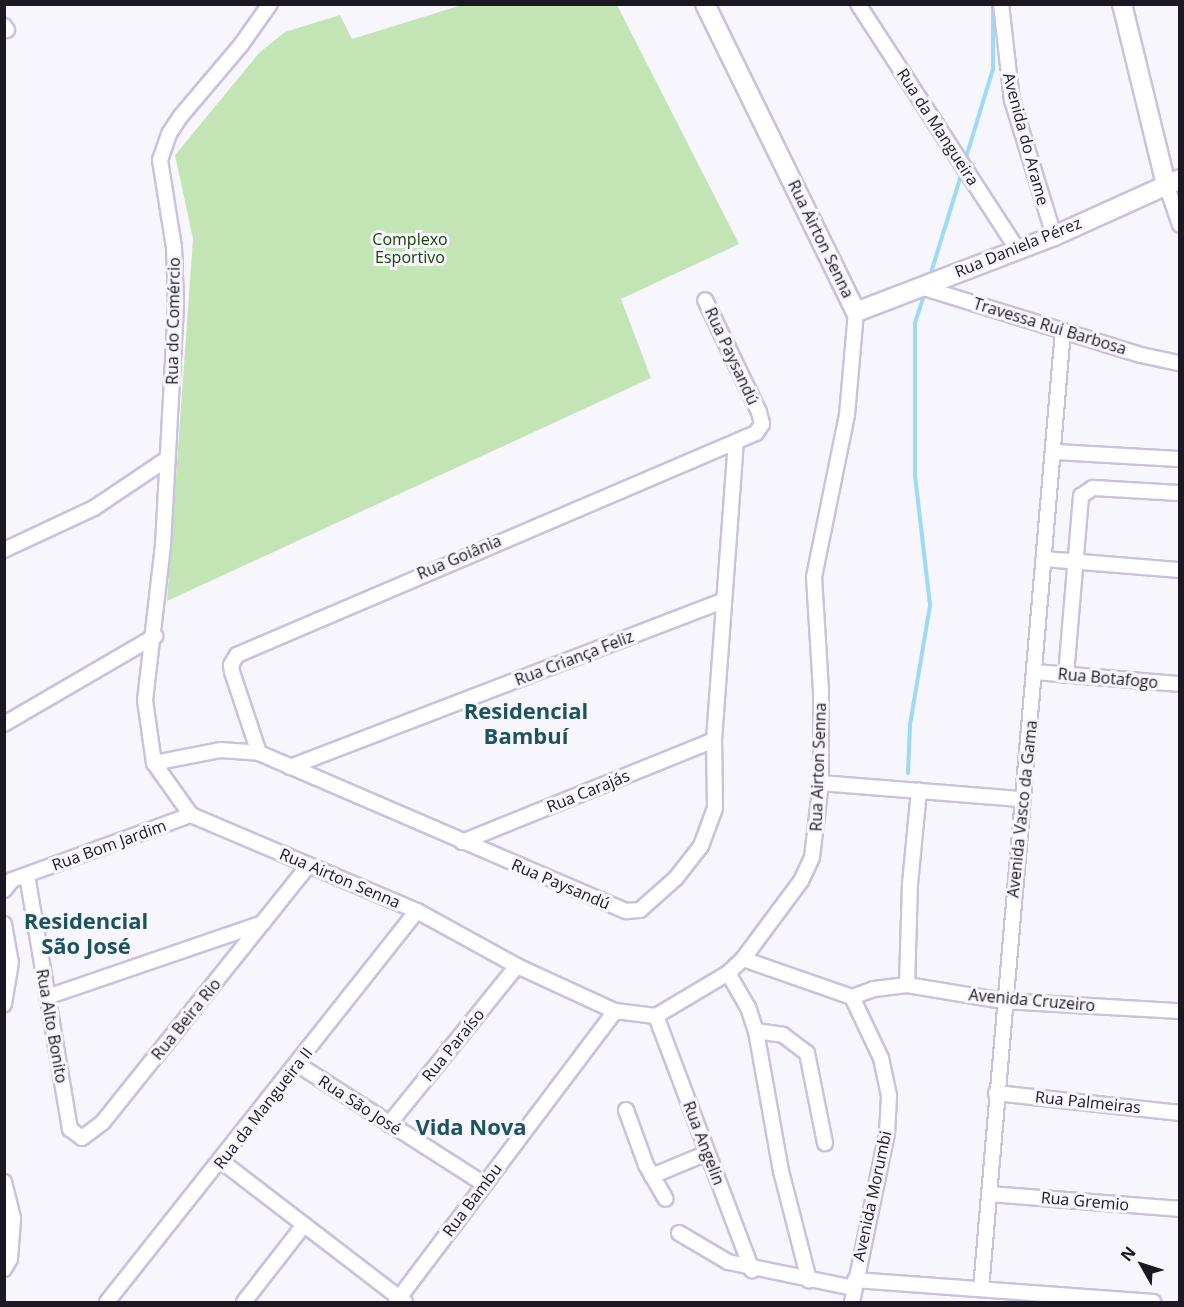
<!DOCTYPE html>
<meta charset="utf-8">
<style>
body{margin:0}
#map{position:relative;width:1184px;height:1307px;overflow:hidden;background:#f8f6fd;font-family:"Open Sans",sans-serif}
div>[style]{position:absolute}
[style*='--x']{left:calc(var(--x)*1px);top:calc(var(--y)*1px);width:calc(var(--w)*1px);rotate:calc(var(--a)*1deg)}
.green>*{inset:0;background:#c3e5b6}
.stream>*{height:4px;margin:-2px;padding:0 2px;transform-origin:2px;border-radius:2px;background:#9cdaf5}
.roads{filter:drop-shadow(2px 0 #cbc0e1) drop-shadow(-2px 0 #cbc0e1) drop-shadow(0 2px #cbc0e1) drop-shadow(0 -2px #cbc0e1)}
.street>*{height:14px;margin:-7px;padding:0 7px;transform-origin:7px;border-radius:7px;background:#fff}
.secondary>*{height:18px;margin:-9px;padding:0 9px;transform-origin:9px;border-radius:9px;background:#fff}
span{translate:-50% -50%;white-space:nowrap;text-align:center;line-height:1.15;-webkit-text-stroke:6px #f8f6fd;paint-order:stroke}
.street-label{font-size:16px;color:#1b1723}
.park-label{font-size:16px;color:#184200}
.district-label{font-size:22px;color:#1c535f;font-weight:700}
.frame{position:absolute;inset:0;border:6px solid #1b1723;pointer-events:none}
.north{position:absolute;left:1112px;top:1235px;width:60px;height:60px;-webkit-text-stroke:4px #f8f6fd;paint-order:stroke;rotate:309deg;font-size:16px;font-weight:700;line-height:24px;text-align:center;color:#1b1723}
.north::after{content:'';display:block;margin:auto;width:21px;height:27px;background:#1b1723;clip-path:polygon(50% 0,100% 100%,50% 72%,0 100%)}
</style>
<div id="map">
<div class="green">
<div style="clip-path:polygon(465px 4px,617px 5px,739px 244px,621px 299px,651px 378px,167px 601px,193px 239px,175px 155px,259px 53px,285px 32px,340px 15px,352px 39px)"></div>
</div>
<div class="stream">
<div style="--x:965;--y:161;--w:96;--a:-73.1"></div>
<div style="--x:993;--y:69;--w:65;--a:-90"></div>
<div style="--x:930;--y:276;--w:109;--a:-72.9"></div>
<div style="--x:908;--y:773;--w:48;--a:-87.6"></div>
<div style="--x:910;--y:725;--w:122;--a:-80.5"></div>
<div style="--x:930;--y:605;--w:131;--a:-96.6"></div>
<div style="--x:915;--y:475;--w:152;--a:-90"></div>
<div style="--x:915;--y:323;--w:33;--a:-72"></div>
</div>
<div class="roads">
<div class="street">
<div style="--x:270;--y:4;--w:50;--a:125.3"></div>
<div style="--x:241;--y:45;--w:94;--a:130.3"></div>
<div style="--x:180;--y:117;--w:20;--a:123"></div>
<div style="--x:169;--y:134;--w:28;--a:109"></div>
<div style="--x:160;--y:160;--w:88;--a:80.9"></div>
<div style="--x:174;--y:247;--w:58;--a:88"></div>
<div style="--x:176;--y:305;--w:240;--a:93.1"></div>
<div style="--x:163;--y:545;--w:156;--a:96.6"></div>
<div style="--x:145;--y:700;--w:64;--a:81.9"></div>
<div style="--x:154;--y:763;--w:64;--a:54.6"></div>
<div style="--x:191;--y:815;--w:246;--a:23"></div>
<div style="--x:417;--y:911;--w:114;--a:28.8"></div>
<div style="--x:517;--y:966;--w:108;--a:24.7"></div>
<div style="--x:615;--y:1011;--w:41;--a:7"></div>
<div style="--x:656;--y:1016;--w:84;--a:-30.8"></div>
<div style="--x:728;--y:973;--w:21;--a:-43"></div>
<div style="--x:743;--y:959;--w:97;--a:-53.4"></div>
<div style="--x:801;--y:881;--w:26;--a:-65"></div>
<div style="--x:812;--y:857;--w:75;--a:-83.1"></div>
<div style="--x:821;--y:783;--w:92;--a:-90"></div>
<div style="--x:821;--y:691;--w:114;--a:-93.5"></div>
<div style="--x:814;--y:577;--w:165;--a:-78.5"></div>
<div style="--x:847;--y:415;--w:103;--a:-85"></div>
<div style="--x:858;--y:4;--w:292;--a:57"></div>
<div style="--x:1001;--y:4;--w:97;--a:83.5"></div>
<div style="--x:1012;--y:100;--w:142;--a:72.8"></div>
<div style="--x:4;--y:26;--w:5;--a:53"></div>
<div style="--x:1166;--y:184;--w:43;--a:71.1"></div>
<div style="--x:921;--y:287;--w:230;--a:17.2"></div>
<div style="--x:1141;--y:355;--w:40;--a:12"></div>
<div style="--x:1054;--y:452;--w:126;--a:3.2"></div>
<div style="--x:4;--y:550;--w:99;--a:-25"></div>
<div style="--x:94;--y:508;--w:88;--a:-33.9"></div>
<div style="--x:1045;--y:559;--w:135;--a:4.7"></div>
<div style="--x:1036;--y:672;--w:144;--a:4.8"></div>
<div style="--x:1066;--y:675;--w:180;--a:-85.2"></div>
<div style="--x:1081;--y:496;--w:14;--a:-34"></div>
<div style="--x:1093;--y:488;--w:87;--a:3.3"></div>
<div style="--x:4;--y:724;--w:175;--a:-30.2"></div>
<div style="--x:259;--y:753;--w:85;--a:-108.4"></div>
<div style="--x:232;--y:672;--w:7;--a:-98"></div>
<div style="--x:231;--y:665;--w:12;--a:-59"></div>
<div style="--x:237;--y:655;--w:564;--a:-23.16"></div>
<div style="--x:756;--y:433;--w:11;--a:-56"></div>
<div style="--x:762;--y:424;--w:12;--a:-104"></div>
<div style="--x:759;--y:412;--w:124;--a:-115.7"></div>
<div style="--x:154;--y:763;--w:67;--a:-11.1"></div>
<div style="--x:220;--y:750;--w:39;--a:4"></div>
<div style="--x:259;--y:753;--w:400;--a:23.3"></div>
<div style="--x:626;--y:911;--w:14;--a:-4"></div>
<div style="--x:640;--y:910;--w:48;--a:-41.6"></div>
<div style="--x:676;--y:878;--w:41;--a:-52"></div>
<div style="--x:701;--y:846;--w:40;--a:-69.8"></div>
<div style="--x:715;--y:808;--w:68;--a:-90.8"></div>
<div style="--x:714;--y:740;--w:298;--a:-85.8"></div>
<div style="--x:290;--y:767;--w:465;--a:-21"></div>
<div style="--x:821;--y:783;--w:202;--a:4.6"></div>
<div style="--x:462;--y:842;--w:272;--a:-22"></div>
<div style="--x:27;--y:875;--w:258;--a:80.4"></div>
<div style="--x:70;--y:1129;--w:15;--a:37"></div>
<div style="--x:82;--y:1138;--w:26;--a:-37"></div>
<div style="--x:103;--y:1122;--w:329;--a:-51.3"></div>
<div style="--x:4;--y:890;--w:13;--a:-51"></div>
<div style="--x:12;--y:880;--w:190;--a:-20"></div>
<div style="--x:4;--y:924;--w:39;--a:80"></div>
<div style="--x:11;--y:962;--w:43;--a:99.5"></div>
<div style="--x:743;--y:959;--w:115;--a:19.2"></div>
<div style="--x:852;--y:997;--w:68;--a:64.6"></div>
<div style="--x:881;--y:1058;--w:39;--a:78"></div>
<div style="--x:889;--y:1096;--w:37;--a:93"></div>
<div style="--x:887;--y:1133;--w:173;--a:101.7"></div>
<div style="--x:728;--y:973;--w:39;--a:60"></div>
<div style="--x:748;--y:1007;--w:25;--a:72"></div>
<div style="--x:756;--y:1031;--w:142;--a:79.9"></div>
<div style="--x:781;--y:1171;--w:113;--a:75.6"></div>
<div style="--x:907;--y:985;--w:101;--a:-88.3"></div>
<div style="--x:910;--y:884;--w:94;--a:-84.5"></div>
<div style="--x:47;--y:997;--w:228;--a:-18.9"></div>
<div style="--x:852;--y:997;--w:23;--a:-20"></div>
<div style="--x:874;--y:989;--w:33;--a:-7"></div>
<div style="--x:907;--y:985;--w:98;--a:9.4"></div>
<div style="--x:1004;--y:1001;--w:176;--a:3.3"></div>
<div style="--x:656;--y:1016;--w:272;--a:69.3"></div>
<div style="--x:756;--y:1031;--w:27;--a:8"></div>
<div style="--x:783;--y:1035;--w:30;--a:37"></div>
<div style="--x:807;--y:1053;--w:92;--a:78.7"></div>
<div style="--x:297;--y:1064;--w:222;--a:32.7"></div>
<div style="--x:996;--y:1093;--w:185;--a:6.2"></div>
<div style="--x:626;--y:1110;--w:59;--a:70"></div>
<div style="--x:646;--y:1165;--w:39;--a:60"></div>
<div style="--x:389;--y:1124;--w:203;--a:-51"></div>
<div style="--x:221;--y:1161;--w:232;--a:37.5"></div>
<div style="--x:652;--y:1176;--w:60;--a:-22.7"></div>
<div style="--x:4;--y:1182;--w:38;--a:76"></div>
<div style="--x:13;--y:1219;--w:40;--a:94.3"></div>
<div style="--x:10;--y:1259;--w:12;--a:121"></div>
<div style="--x:990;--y:1194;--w:191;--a:4.5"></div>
<div style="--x:679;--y:1233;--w:57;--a:30.6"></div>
<div style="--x:728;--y:1262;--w:129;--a:11.7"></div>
<div style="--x:855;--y:1280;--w:299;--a:4.2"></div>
<div style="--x:981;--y:1289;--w:962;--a:-85.11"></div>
<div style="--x:107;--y:1302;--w:499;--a:-51.6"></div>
<div style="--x:244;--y:1302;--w:98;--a:-52.1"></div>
<div style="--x:396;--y:1302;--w:364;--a:-53"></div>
</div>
<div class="secondary">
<div style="--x:705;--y:4;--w:343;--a:63.9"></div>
<div style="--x:856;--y:312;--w:212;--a:-21"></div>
<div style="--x:1054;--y:236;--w:138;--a:-24.3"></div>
<div style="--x:1122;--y:4;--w:185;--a:76.3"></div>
</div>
</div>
<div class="street-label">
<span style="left:938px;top:127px;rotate:57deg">Rua da Mangueira</span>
<span style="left:1026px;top:139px;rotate:75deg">Avenida do Arame</span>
<span style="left:821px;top:239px;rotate:64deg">Rua Airton Senna</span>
<span style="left:1018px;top:247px;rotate:-22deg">Rua Daniela Pérez</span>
<span style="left:173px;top:321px;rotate:-89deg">Rua do Comércio</span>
<span style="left:1050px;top:326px;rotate:17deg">Travessa Rui Barbosa</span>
<span style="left:732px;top:356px;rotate:65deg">Rua Paysandú</span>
<span style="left:459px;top:557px;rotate:-23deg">Rua Goiânia</span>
<span style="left:574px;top:658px;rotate:-21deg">Rua Criança Feliz</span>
<span style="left:1108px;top:678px;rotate:5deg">Rua Botafogo</span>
<span style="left:818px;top:767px;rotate:-88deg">Rua Airton Senna</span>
<span style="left:588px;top:791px;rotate:-22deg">Rua Carajás</span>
<span style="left:1022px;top:809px;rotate:-84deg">Avenida Vasco da Gama</span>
<span style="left:109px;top:845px;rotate:-20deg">Rua Bom Jardim</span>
<span style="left:340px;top:878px;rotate:23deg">Rua Airton Senna</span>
<span style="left:561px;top:884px;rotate:23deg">Rua Paysandú</span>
<span style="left:1032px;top:1000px;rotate:5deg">Avenida Cruzeiro</span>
<span style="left:186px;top:1019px;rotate:-51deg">Rua Beira Rio</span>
<span style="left:52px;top:1026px;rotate:80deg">Rua Alto Bonito</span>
<span style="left:453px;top:1045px;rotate:-51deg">Rua Paraíso</span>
<span style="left:1088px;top:1102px;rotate:6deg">Rua Palmeiras</span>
<span style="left:360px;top:1105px;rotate:33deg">Rua São José</span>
<span style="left:263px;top:1108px;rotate:-52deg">Rua da Mangueira II</span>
<span style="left:704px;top:1143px;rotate:69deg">Rua Angelin</span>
<span style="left:872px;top:1196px;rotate:-78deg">Avenida Morumbi</span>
<span style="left:472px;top:1200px;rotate:-53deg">Rua Bambu</span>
<span style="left:1085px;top:1201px;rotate:5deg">Rua Gremio</span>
</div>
<div class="park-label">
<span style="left:410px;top:248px">Complexo<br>Esportivo</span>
</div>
<div class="district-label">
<span style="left:526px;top:723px">Residencial<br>Bambuí</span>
<span style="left:86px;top:933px">Residencial<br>São José</span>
<span style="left:471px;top:1127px">Vida Nova</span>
</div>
<div class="frame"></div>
<div class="north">N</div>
</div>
